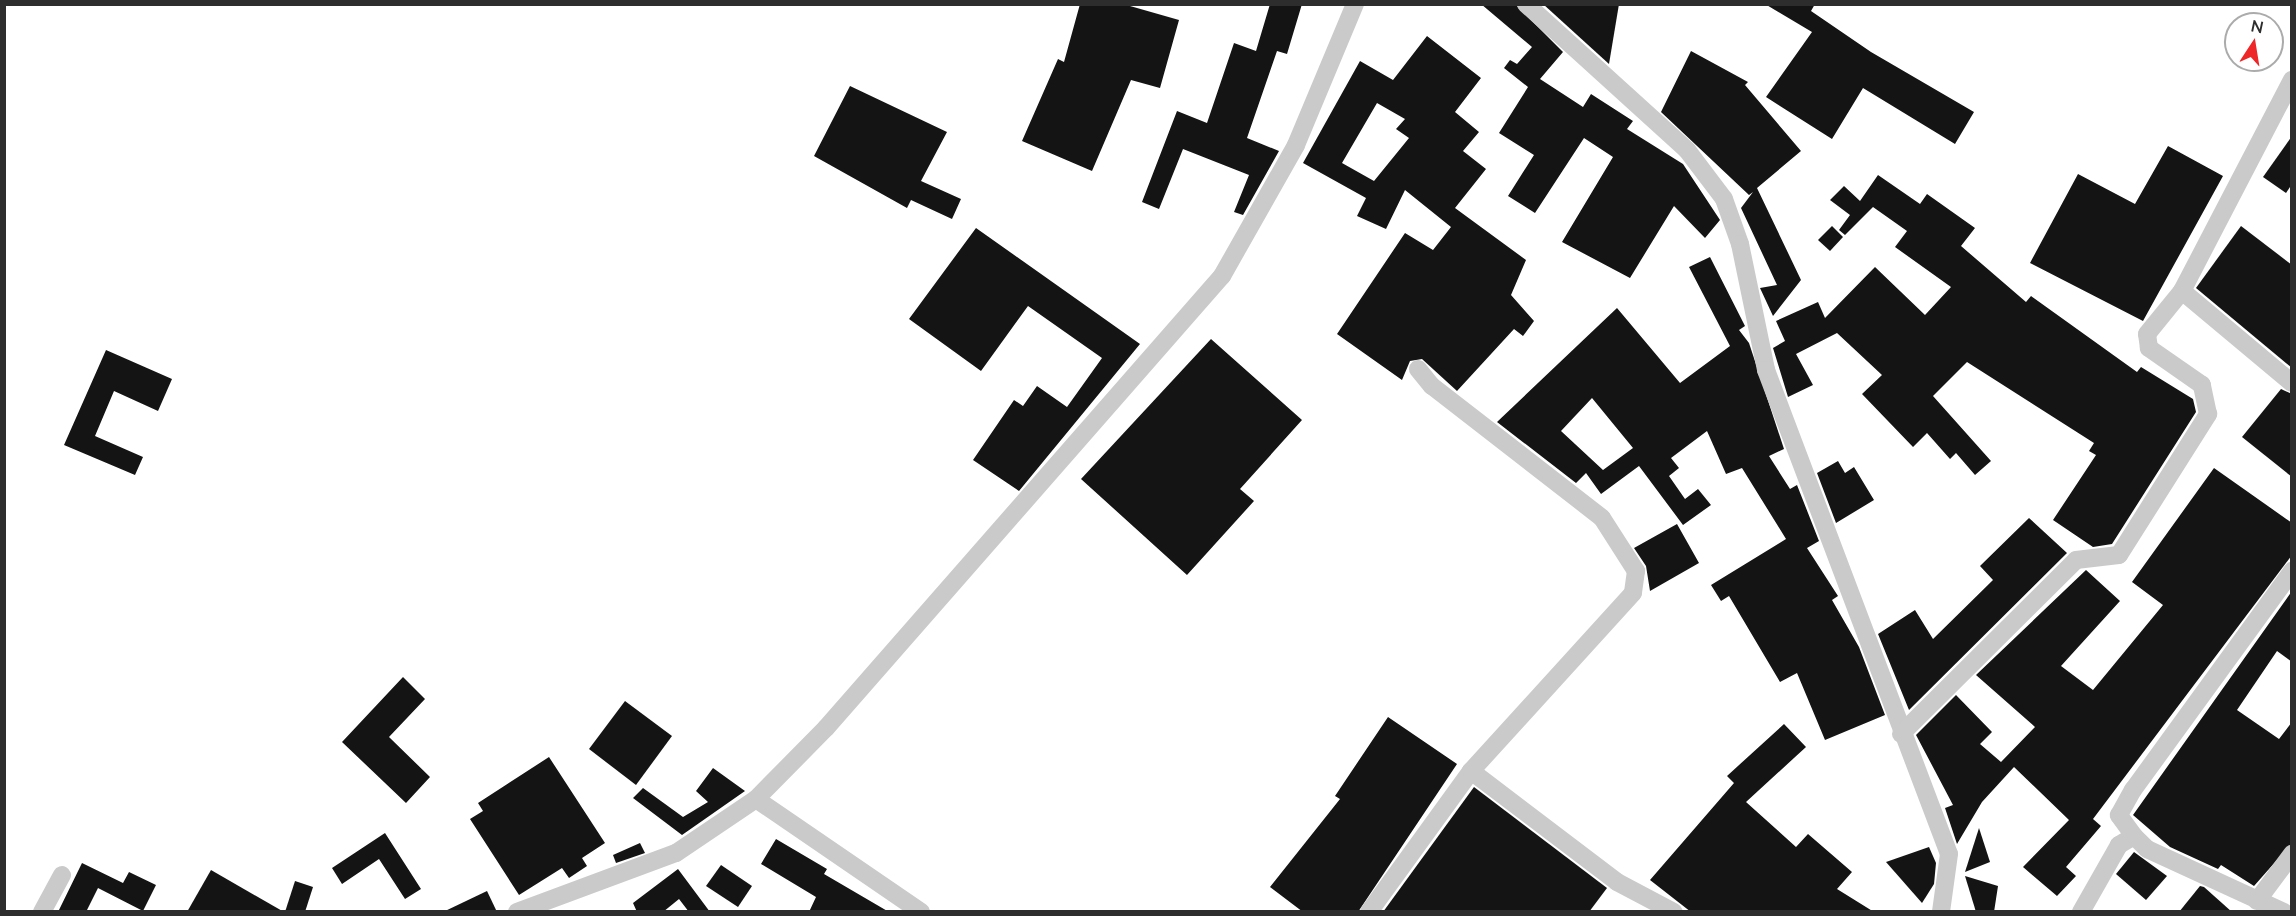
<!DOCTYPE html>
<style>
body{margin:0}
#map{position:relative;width:2296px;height:916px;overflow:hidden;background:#fff;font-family:Lato,sans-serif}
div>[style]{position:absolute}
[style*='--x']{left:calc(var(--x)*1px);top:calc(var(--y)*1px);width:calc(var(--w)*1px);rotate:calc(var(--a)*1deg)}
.building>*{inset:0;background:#141414}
.street>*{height:18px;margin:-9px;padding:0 9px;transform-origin:9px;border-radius:9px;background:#cacaca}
span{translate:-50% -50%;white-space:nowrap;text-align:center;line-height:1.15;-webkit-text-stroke:6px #fff;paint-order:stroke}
.frame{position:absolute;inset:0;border:6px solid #2d2d2d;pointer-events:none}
.north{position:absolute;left:2224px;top:12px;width:60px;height:60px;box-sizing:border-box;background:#fff;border:2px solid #ababab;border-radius:50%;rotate:12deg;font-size:16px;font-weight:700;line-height:24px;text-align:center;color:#2d2d2d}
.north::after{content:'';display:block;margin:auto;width:21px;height:27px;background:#ee2628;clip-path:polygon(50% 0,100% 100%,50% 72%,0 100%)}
</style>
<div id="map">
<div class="building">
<div style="clip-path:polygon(1080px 4px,1123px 4px,1179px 20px,1160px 88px,1131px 80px,1092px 171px,1022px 141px,1058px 59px,1064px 62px)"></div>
<div style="clip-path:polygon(1270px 4px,1302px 4px,1287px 54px,1277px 51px,1247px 138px,1279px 151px,1243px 215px,1234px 212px,1249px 175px,1183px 149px,1159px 209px,1142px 202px,1177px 111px,1207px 123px,1234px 43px,1256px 51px)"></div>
<div style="clip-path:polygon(1481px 4px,1515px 4px,1563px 52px,1540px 79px,1583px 107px,1591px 94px,1633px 121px,1627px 129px,1683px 164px,1720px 220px,1705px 238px,1674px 206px,1630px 278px,1562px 242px,1613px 157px,1584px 138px,1535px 213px,1508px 196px,1534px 155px,1499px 133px,1528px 87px,1504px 68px,1510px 60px,1517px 64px,1532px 47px)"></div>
<div style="clip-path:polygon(1543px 4px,1619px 4px,1609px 64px)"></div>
<div style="clip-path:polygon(1765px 4px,1815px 4px,1811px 11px,1871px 52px,1974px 112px,1955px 144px,1863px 88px,1832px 139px,1766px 97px,1812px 32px)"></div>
<div style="clip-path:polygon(evenodd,1427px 36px,1481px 78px,1455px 112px,1479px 132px,1463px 151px,1486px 169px,1455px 208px,1526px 260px,1511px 295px,1534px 321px,1523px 336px,1514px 329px,1457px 391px,1422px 359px,1410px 361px,1402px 380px,1337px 334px,1405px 233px,1433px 250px,1451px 227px,1405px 190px,1386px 229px,1357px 216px,1366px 198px,1303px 163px,1360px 61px,1393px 80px,1427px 36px,1377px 103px,1405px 119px,1396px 129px,1409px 138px,1374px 181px,1342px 163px,1377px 103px)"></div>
<div style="clip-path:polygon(1691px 51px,1748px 82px,1745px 85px,1801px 151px,1757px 188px,1801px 280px,1773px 316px,1760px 288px,1777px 285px,1741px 208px,1753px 192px,1749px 195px,1661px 112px)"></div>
<div style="clip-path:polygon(850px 86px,947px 132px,921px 181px,961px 199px,952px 219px,911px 200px,907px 208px,814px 156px)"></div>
<div style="clip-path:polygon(2292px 136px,2292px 184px,2286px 193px,2263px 177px)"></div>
<div style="clip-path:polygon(2168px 146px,2223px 176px,2143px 321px,2030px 263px,2078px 174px,2135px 204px)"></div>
<div style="clip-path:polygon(1878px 175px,1920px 204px,1927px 194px,1975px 228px,1961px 246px,2026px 302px,2031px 296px,2137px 372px,2141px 367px,2193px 399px,2196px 412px,2112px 544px,2093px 547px,2053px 520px,2096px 455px,2089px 451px,2094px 443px,1967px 362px,1933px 396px,1991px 461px,1975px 475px,1956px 453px,1950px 459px,1927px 433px,1913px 447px,1862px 394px,1882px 375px,1837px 333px,1796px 354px,1813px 385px,1788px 397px,1773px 348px,1785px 341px,1776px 321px,1818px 302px,1825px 318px,1875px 267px,1925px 315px,1951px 287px,1895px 247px,1907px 231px,1873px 207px,1845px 235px,1839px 230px,1850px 215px,1830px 200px,1844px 186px,1860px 201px)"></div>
<div style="clip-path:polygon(1832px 226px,1843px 237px,1830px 251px,1818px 240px)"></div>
<div style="clip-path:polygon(2241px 226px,2292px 265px,2292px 368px,2196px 288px)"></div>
<div style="clip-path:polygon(976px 228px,1140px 344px,1019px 491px,973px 460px,1014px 400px,1023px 406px,1037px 386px,1067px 407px,1102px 358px,1028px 306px,981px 371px,909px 319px)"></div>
<div style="clip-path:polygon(evenodd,1710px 257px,1745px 326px,1739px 330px,1749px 343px,1784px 449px,1769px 456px,1790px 489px,1797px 485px,1819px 541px,1807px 548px,1838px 596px,1832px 600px,1859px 647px,1885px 715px,1825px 740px,1797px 673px,1780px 682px,1729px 596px,1721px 601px,1711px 585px,1786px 539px,1742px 468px,1726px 474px,1707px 431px,1671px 458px,1679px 468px,1669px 476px,1685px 499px,1698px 489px,1711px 505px,1683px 525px,1639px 466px,1601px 494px,1586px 473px,1576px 483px,1497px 422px,1617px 308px,1680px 383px,1730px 346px,1689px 267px,1710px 257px,1592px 398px,1633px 448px,1603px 470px,1561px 431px,1592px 398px)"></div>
<div style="clip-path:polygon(1211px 339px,1302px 420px,1240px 489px,1254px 501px,1187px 575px,1081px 479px)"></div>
<div style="clip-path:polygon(106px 350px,172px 379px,158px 411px,114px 391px,95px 436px,143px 457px,135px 475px,64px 445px)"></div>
<div style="clip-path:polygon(2281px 389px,2292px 394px,2292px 477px,2242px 437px)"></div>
<div style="clip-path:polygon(1838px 461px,1845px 473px,1854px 467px,1874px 500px,1836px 523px,1817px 473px)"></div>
<div style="clip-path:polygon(2214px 468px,2292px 523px,2292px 555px,2093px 819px,2101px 826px,2066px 867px,2076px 876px,2057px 896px,2023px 867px,2069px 820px,2014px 767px,1982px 802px,1957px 844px,1945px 808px,1953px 805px,1916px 735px,1956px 695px,1992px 732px,1980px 744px,2001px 762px,2035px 727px,1976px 675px,2086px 570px,2120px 601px,2061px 666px,2093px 690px,2163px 605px,2132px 582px)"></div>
<div style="clip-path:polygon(2029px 518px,2067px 553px,1909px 710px,1878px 634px,1915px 610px,1933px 639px,1993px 580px,1980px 566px)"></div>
<div style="clip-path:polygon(1677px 524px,1699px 563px,1650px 591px,1646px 566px,1634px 548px)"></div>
<div style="clip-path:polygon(2292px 591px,2292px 662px,2277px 651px,2237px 710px,2279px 739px,2292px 722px,2292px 843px,2254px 886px,2221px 865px,2218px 869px,2170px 847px,2133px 815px)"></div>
<div style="clip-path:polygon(403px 677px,425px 699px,389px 737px,430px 777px,406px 803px,342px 742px)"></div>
<div style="clip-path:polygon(625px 701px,672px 736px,636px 785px,589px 749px)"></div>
<div style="clip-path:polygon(1388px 717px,1457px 764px,1358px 912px,1303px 912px,1270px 887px,1340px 799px,1335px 796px)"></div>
<div style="clip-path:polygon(1784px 724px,1806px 747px,1746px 802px,1796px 847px,1808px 834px,1852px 872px,1837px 889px,1874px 912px,1691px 912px,1650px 880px,1734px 783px,1727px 776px)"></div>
<div style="clip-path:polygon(549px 757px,605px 843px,582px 858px,587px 866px,569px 878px,562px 868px,519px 895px,470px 819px,483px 811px,478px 803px)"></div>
<div style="clip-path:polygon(713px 768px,745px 791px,682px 835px,633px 798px,643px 788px,683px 817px,708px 802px,696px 791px)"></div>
<div style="clip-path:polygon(1474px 787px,1607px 888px,1589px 912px,1383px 912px)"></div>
<div style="clip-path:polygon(1979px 828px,1990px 862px,1965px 872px)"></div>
<div style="clip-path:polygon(385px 833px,421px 889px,405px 899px,379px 859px,342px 884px,332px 868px)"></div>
<div style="clip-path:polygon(776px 839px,827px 869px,824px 874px,889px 912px,809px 912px,816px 897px,761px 864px)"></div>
<div style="clip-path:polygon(640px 843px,645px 853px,616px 863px,613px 855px)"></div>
<div style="clip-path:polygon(1929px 847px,1936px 863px,1934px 884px,1922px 903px,1886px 862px)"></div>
<div style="clip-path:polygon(2134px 852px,2167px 876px,2146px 900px,2116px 874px)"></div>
<div style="clip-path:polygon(82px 863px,123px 883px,129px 872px,156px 885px,143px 911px,98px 888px,86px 912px,58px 912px)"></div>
<div style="clip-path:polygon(721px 865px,752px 886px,738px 907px,706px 886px)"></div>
<div style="clip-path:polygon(678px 869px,710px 912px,689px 912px,679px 899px,663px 912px,637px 912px,633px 903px)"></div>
<div style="clip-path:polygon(211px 870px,284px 912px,187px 912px)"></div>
<div style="clip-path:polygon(1965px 876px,1998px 886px,1994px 912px,1976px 912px)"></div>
<div style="clip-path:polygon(295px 881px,313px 887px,305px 912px,285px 912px)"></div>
<div style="clip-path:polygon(2200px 886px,2204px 887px,2232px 912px,2179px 912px)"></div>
<div style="clip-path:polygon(487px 891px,497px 912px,443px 912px)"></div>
</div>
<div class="street">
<div style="--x:1526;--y:4;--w:217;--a:42.2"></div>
<div style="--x:1687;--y:150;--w:61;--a:52.9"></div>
<div style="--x:1724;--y:199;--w:48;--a:70.4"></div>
<div style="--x:1740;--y:244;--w:129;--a:78.3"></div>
<div style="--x:1766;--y:370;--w:517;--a:69.29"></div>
<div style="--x:1949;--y:854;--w:59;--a:97.9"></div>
<div style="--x:2182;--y:291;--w:143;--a:39.9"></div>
<div style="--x:1418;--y:369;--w:22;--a:51"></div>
<div style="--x:1432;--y:386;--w:215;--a:37.8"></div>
<div style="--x:1602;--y:518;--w:63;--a:57.3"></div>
<div style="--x:1636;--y:571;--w:22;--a:98"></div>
<div style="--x:1633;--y:593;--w:241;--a:132.3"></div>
<div style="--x:1901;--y:734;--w:247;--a:-44.8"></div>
<div style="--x:2076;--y:560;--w:43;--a:-6.6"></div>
<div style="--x:2119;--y:555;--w:167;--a:-57.7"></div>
<div style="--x:2208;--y:414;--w:30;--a:-102"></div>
<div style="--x:2202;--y:385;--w:65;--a:-145.1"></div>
<div style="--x:2149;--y:348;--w:14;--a:-98"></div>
<div style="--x:2147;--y:334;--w:55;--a:-50.9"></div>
<div style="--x:2182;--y:291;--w:238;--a:-62.5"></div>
<div style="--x:756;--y:799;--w:200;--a:34.4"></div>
<div style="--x:2134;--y:836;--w:26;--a:-126"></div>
<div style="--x:2119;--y:815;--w:29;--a:-61"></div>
<div style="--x:2133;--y:790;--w:271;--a:-54"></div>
<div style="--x:2257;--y:901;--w:59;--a:-53.3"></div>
<div style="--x:42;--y:912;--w:42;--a:-61.6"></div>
<div style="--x:517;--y:912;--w:170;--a:-20.4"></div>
<div style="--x:676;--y:853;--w:97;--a:-34"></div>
<div style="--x:756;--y:799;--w:100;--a:-45.4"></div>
<div style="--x:826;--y:728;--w:601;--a:-48.78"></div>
<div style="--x:1222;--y:276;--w:150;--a:-60.5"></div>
<div style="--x:1296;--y:145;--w:153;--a:-67.3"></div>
<div style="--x:1369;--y:912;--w:174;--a:-54.1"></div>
<div style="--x:1471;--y:771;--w:183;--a:37.2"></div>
<div style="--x:1617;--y:882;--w:64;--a:27.8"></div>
<div style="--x:2081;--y:912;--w:77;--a:-60.4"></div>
<div style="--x:2119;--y:845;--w:17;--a:-31"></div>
<div style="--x:2134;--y:836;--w:18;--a:45"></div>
<div style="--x:2147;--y:849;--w:151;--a:24.7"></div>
</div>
<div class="frame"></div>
<div class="north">N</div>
</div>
